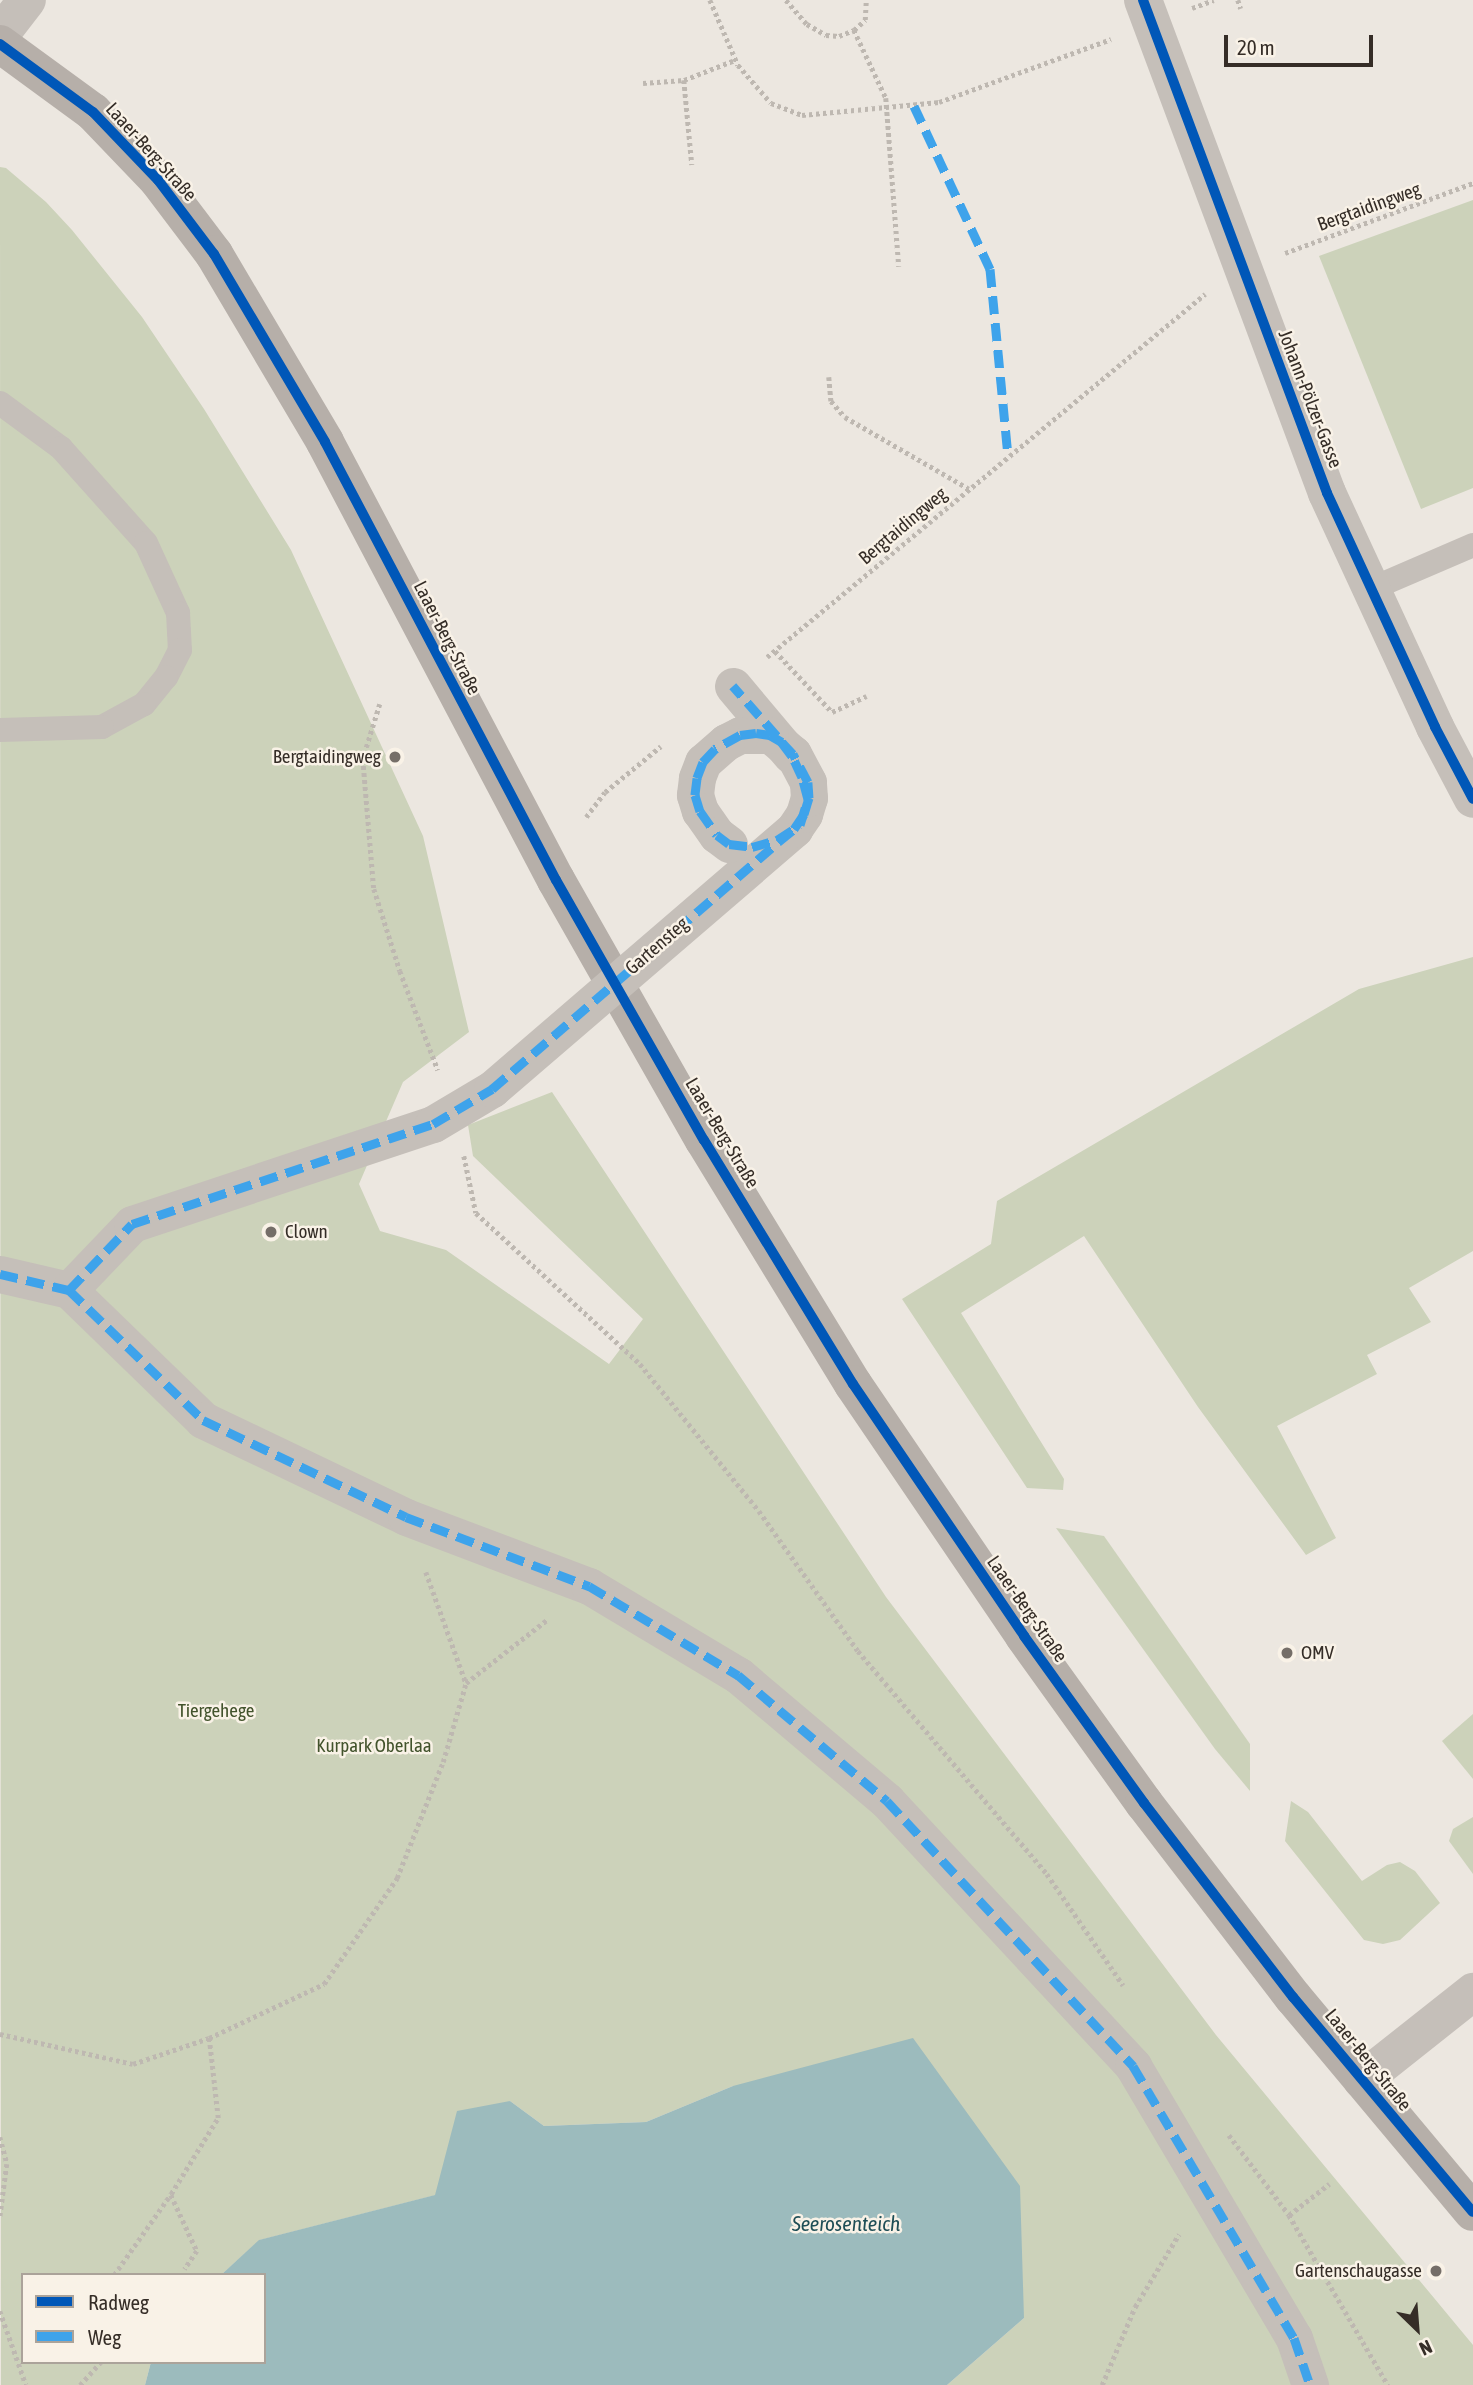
<!DOCTYPE html>
<meta charset="utf-8">
<style>
body{margin:0}
#map{position:relative;width:1473px;height:2385px;overflow:hidden;background:#ece7e0;font-family:"Asap Condensed",sans-serif}
div>[style]{position:absolute}
[style*='--x']{left:calc(var(--x)*1px);top:calc(var(--y)*1px);width:calc(var(--w)*1px);rotate:calc(var(--a)*1deg)}
.green>*{inset:0;background:#ccd2ba}
.water>*{inset:0;background:#9cbbbd}
.path>*{height:4.5px;margin-top:-2.25px;transform-origin:0;background:repeating-linear-gradient(90deg,#beb8b1 0 3.5px,transparent 0 7px)}
.service>*{height:24px;margin:-12px;padding:0 12px;transform-origin:12px;border-radius:12px;background:#c5bfb9}
.pedestrian>*{height:37px;margin:-18.5px;padding:0 18.5px;transform-origin:18.5px;border-radius:18.5px;background:#c5bfb9}
.minor>*{height:38px;margin:-19px;padding:0 19px;transform-origin:19px;border-radius:19px;background:#c5bfb9}
.secondary>*{height:38px;margin:-19px;padding:0 19px;transform-origin:19px;border-radius:19px;background:#b6afa9}
.pedestrian-bridge>*{height:37px;margin:-18.5px;padding:0 18.5px;transform-origin:18.5px;border-radius:18.5px;background:#c5bfb9}
.quiet>*{height:9px;margin-top:-4.5px;transform-origin:0;background:repeating-linear-gradient(90deg,#3ea3eb 0 18px,transparent 0 27px)}
.cycleway>*{height:10px;margin:-5px;padding:0 5px;transform-origin:5px;border-radius:5px;background:#0057b8}
.dots>*{width:19px;height:19px;translate:-50% -50%;box-sizing:border-box;border:4px solid #f9f2e7;border-radius:50%}
span{translate:-50% -50%;white-space:nowrap;text-align:center;line-height:1.15;-webkit-text-stroke:5px #f9f2e7;paint-order:stroke}
.street-label{font-size:19px;color:#352d27}
.poi-label{font-size:19px;color:#352d27}
.right{translate:-100% -50%;text-align:right}
.left{translate:0 -50%;text-align:left}
.park-label{font-size:19px;color:#42532c}
.water-label{font-size:21px;color:#1e4e56;font-style:italic}
.legend{position:absolute;left:21px;top:2273px;width:245px;height:91px;box-sizing:border-box;background:#f9f2e7;border:2px solid #aba39a;margin:0;padding:9px 12px;list-style:none;font-size:21px;color:#352d27}
.legend li{display:flex;align-items:center;gap:14px;height:35px}
.legend b{width:35px;border:2px solid #aba39a}
.north{position:absolute;left:1382px;top:2294px;width:70px;height:70px;-webkit-text-stroke:5px #f9f2e7;paint-order:stroke;rotate:155deg;font-size:19px;font-weight:700;line-height:28px;text-align:center;color:#352d27}
.north::after{content:'';display:block;margin:auto;width:24px;height:32px;background:#352d27;clip-path:polygon(50% 0,100% 100%,50% 72%,0 100%)}
.scale{position:absolute;left:1224px;top:35px;width:149px;height:32px;box-sizing:border-box;border:4px solid #352d27;border-top:0;padding-left:9px;font-size:21px;line-height:24px;white-space:nowrap;color:#352d27;-webkit-text-stroke:5px #f9f2e7;paint-order:stroke}
</style>
<div id="map">
<div class="green">
<div style="clip-path:polygon(0 167px,6px 168px,46px 202px,72px 230px,142px 317px,204px 409px,291px 550px,423px 836px,469px 1032px,403px 1082px,359px 1184px,380px 1231px,446px 1250px,609px 1364px,643px 1319px,473px 1156px,468px 1125px,552px 1092px,886px 1597px,1216px 2035px,1473px 2345px,1473px 2385px,947px 2385px,1024px 2318px,733px 2086px,646px 2122px,544px 2126px,510px 2101px,436px 2195px,260px 2240px,221px 2275px,23px 2275px,23px 2362px,151px 2362px,145px 2385px,1px 2385px)"></div>
<div style="clip-path:polygon(1473px 200px,1473px 488px,1421px 509px,1319px 256px)"></div>
<div style="clip-path:polygon(1473px 957px,1473px 1251px,1409px 1288px,1431px 1322px,1367px 1355px,1377px 1374px,1277px 1426px,1336px 1538px,1306px 1555px,1198px 1407px,1084px 1236px,961px 1313px,1064px 1479px,1063px 1490px,1027px 1488px,902px 1299px,991px 1244px,997px 1201px,1359px 989px)"></div>
<div style="clip-path:polygon(1056px 1528px,1104px 1536px,1250px 1744px,1250px 1791px,1215px 1749px)"></div>
<div style="clip-path:polygon(1473px 1714px,1473px 1779px,1442px 1741px)"></div>
<div style="clip-path:polygon(1291px 1801px,1308px 1812px,1362px 1881px,1387px 1865px,1400px 1862px,1415px 1871px,1440px 1903px,1400px 1940px,1383px 1944px,1364px 1940px,1285px 1841px)"></div>
<div style="clip-path:polygon(1473px 1817px,1473px 1874px,1449px 1841px,1453px 1829px)"></div>
</div>
<div class="water">
<div style="clip-path:polygon(913px 2038px,1020px 2186px,1024px 2318px,947px 2385px,145px 2385px,151px 2362px,264px 2362px,264px 2275px,221px 2275px,259px 2240px,435px 2195px,457px 2111px,510px 2101px,544px 2126px,646px 2122px,733px 2086px)"></div>
</div>
<div class="path">
<div style="--x:710;--y:0;--w:71;--a:66.7"></div>
<div style="--x:738;--y:65;--w:50;--a:49"></div>
<div style="--x:771;--y:103;--w:33;--a:21"></div>
<div style="--x:802;--y:115;--w:138;--a:-5.4"></div>
<div style="--x:939;--y:102;--w:183;--a:-20.1"></div>
<div style="--x:786;--y:0;--w:32;--a:49"></div>
<div style="--x:807;--y:24;--w:22;--a:30"></div>
<div style="--x:826;--y:35;--w:13;--a:4"></div>
<div style="--x:839;--y:36;--w:16;--a:-22"></div>
<div style="--x:854;--y:30;--w:75;--a:64.8"></div>
<div style="--x:886;--y:98;--w:169;--a:85.6"></div>
<div style="--x:1238;--y:0;--w:9;--a:72"></div>
<div style="--x:1192;--y:8;--w:23;--a:-20"></div>
<div style="--x:854;--y:30;--w:15;--a:-42"></div>
<div style="--x:865;--y:20;--w:20;--a:-87"></div>
<div style="--x:684;--y:80;--w:85;--a:84.6"></div>
<div style="--x:643;--y:83;--w:41;--a:-4.2"></div>
<div style="--x:684;--y:80;--w:55;--a:-21.4"></div>
<div style="--x:1285;--y:253;--w:201;--a:-20.4"></div>
<div style="--x:829;--y:377;--w:24;--a:85"></div>
<div style="--x:831;--y:401;--w:21;--a:49"></div>
<div style="--x:845;--y:417;--w:143;--a:30.1"></div>
<div style="--x:775;--y:651;--w:83;--a:46.9"></div>
<div style="--x:832;--y:712;--w:38;--a:-25"></div>
<div style="--x:767;--y:657;--w:569;--a:-39.65"></div>
<div style="--x:380;--y:704;--w:58;--a:107.2"></div>
<div style="--x:363;--y:759;--w:130;--a:85.2"></div>
<div style="--x:374;--y:889;--w:86;--a:72.4"></div>
<div style="--x:400;--y:971;--w:106;--a:69"></div>
<div style="--x:586;--y:817;--w:31;--a:-53"></div>
<div style="--x:605;--y:792;--w:72;--a:-39.4"></div>
<div style="--x:464;--y:1156;--w:58;--a:78.1"></div>
<div style="--x:476;--y:1213;--w:223;--a:42.6"></div>
<div style="--x:640;--y:1364;--w:189;--a:51"></div>
<div style="--x:759;--y:1511;--w:171;--a:54.7"></div>
<div style="--x:858;--y:1651;--w:292;--a:49.7"></div>
<div style="--x:1047;--y:1874;--w:135;--a:55.6"></div>
<div style="--x:426;--y:1572;--w:118;--a:70.2"></div>
<div style="--x:0;--y:2034;--w:136;--a:12.7"></div>
<div style="--x:133;--y:2064;--w:80;--a:-18.9"></div>
<div style="--x:209;--y:2038;--w:127;--a:-25.2"></div>
<div style="--x:324;--y:1984;--w:129;--a:-55.4"></div>
<div style="--x:397;--y:1878;--w:125;--a:-68.4"></div>
<div style="--x:443;--y:1762;--w:82;--a:-73.8"></div>
<div style="--x:466;--y:1683;--w:104;--a:-38"></div>
<div style="--x:1229;--y:2135;--w:100;--a:53.1"></div>
<div style="--x:1289;--y:2215;--w:197;--a:59.8"></div>
<div style="--x:0;--y:2137;--w:28;--a:75"></div>
<div style="--x:7;--y:2164;--w:53;--a:97.5"></div>
<div style="--x:171;--y:2195;--w:62;--a:65.1"></div>
<div style="--x:197;--y:2251;--w:22;--a:124"></div>
<div style="--x:1289;--y:2215;--w:51;--a:-37.8"></div>
<div style="--x:114;--y:2275;--w:99;--a:-54.9"></div>
<div style="--x:171;--y:2194;--w:89;--a:-58.3"></div>
<div style="--x:218;--y:2118;--w:81;--a:-96.4"></div>
<div style="--x:0;--y:2311;--w:78;--a:70.6"></div>
<div style="--x:80;--y:2385;--w:31;--a:-48"></div>
<div style="--x:1102;--y:2385;--w:85;--a:-67.1"></div>
<div style="--x:1135;--y:2307;--w:85;--a:-58.9"></div>
</div>
<div class="service">
<div style="--x:0;--y:403;--w:76;--a:36.4"></div>
<div style="--x:61;--y:448;--w:127;--a:48.2"></div>
<div style="--x:146;--y:543;--w:77;--a:65.4"></div>
<div style="--x:178;--y:613;--w:37;--a:87"></div>
<div style="--x:180;--y:650;--w:30;--a:117"></div>
<div style="--x:166;--y:677;--w:35;--a:129"></div>
<div style="--x:144;--y:704;--w:48;--a:151.3"></div>
<div style="--x:102;--y:727;--w:102;--a:178.3"></div>
<div style="--x:1371;--y:589;--w:111;--a:-23.3"></div>
</div>
<div class="pedestrian">
<div style="--x:733;--y:686;--w:90;--a:50"></div>
<div style="--x:0;--y:1274;--w:71;--a:13.1"></div>
<div style="--x:69;--y:1290;--w:187;--a:44.1"></div>
<div style="--x:203;--y:1420;--w:225;--a:25.5"></div>
<div style="--x:406;--y:1517;--w:196;--a:20.7"></div>
<div style="--x:589;--y:1586;--w:174;--a:30.9"></div>
<div style="--x:738;--y:1675;--w:195;--a:40.2"></div>
<div style="--x:887;--y:1801;--w:362;--a:47.1"></div>
<div style="--x:1133;--y:2066;--w:316;--a:59.4"></div>
<div style="--x:1294;--y:2338;--w:50;--a:71.2"></div>
<div style="--x:69;--y:1290;--w:91;--a:-46.3"></div>
<div style="--x:132;--y:1224;--w:317;--a:-18.4"></div>
<div style="--x:433;--y:1124;--w:69;--a:-30.7"></div>
</div>
<div class="minor">
<div style="--x:1143;--y:0;--w:526;--a:69.53"></div>
<div style="--x:1327;--y:493;--w:258;--a:65.2"></div>
<div style="--x:1435;--y:727;--w:81;--a:62.2"></div>
<div style="--x:0;--y:35;--w:44;--a:-52.4"></div>
<div style="--x:1362;--y:2080;--w:142;--a:-38.4"></div>
</div>
<div class="secondary">
<div style="--x:0;--y:44;--w:115;--a:36.2"></div>
<div style="--x:93;--y:112;--w:94;--a:46.3"></div>
<div style="--x:158;--y:180;--w:93;--a:52.9"></div>
<div style="--x:214;--y:254;--w:218;--a:59.4"></div>
<div style="--x:325;--y:442;--w:495;--a:62.2"></div>
<div style="--x:556;--y:880;--w:299;--a:60.4"></div>
<div style="--x:704;--y:1140;--w:286;--a:58.6"></div>
<div style="--x:853;--y:1384;--w:305;--a:55.8"></div>
<div style="--x:1024;--y:1636;--w:206;--a:54.3"></div>
<div style="--x:1144;--y:1803;--w:245;--a:52.5"></div>
<div style="--x:1293;--y:1997;--w:280;--a:50.1"></div>
</div>
<div class="pedestrian-bridge">
<div style="--x:492;--y:1089;--w:399;--a:-40.7"></div>
<div style="--x:794;--y:829;--w:18;--a:-56"></div>
<div style="--x:804;--y:814;--w:17;--a:-73"></div>
<div style="--x:809;--y:798;--w:16;--a:-94"></div>
<div style="--x:808;--y:782;--w:32;--a:-118"></div>
<div style="--x:793;--y:754;--w:30;--a:-140"></div>
<div style="--x:770;--y:735;--w:30;--a:180"></div>
<div style="--x:740;--y:735;--w:16;--a:153"></div>
<div style="--x:726;--y:742;--w:30;--a:139"></div>
<div style="--x:703;--y:762;--w:17;--a:111"></div>
<div style="--x:697;--y:778;--w:17;--a:97"></div>
<div style="--x:695;--y:795;--w:17;--a:73"></div>
<div style="--x:700;--y:811;--w:29;--a:55"></div>
<div style="--x:717;--y:835;--w:15;--a:37"></div>
</div>
<div class="quiet">
<div style="--x:914;--y:106;--w:180;--a:65"></div>
<div style="--x:990;--y:269;--w:188;--a:84.5"></div>
<div style="--x:0;--y:1274;--w:71;--a:13.1"></div>
<div style="--x:69;--y:1290;--w:187;--a:44.1"></div>
<div style="--x:203;--y:1420;--w:225;--a:25.5"></div>
<div style="--x:406;--y:1517;--w:196;--a:20.7"></div>
<div style="--x:589;--y:1586;--w:174;--a:30.9"></div>
<div style="--x:738;--y:1675;--w:195;--a:40.2"></div>
<div style="--x:887;--y:1801;--w:362;--a:47.1"></div>
<div style="--x:1133;--y:2066;--w:316;--a:59.4"></div>
<div style="--x:1294;--y:2338;--w:50;--a:71.2"></div>
<div style="--x:69;--y:1290;--w:91;--a:-46.3"></div>
<div style="--x:132;--y:1224;--w:317;--a:-18.4"></div>
<div style="--x:433;--y:1124;--w:69;--a:-30.7"></div>
<div style="--x:492;--y:1089;--w:378;--a:-40.8"></div>
<div style="--x:778;--y:842;--w:21;--a:-39"></div>
<div style="--x:794;--y:829;--w:18;--a:-56"></div>
<div style="--x:804;--y:814;--w:17;--a:-73"></div>
<div style="--x:809;--y:798;--w:16;--a:-94"></div>
<div style="--x:808;--y:782;--w:32;--a:-118"></div>
<div style="--x:793;--y:754;--w:16;--a:-133"></div>
<div style="--x:782;--y:742;--w:14;--a:-150"></div>
<div style="--x:770;--y:735;--w:14;--a:-172"></div>
<div style="--x:756;--y:733;--w:16;--a:173"></div>
<div style="--x:740;--y:735;--w:29;--a:151"></div>
<div style="--x:715;--y:749;--w:18;--a:133"></div>
<div style="--x:703;--y:762;--w:17;--a:111"></div>
<div style="--x:697;--y:778;--w:17;--a:97"></div>
<div style="--x:695;--y:795;--w:17;--a:73"></div>
<div style="--x:700;--y:811;--w:29;--a:55"></div>
<div style="--x:717;--y:835;--w:15;--a:37"></div>
<div style="--x:729;--y:844;--w:23;--a:7"></div>
<div style="--x:752;--y:847;--w:26;--a:-16"></div>
<div style="--x:777;--y:840;--w:27;--a:-33"></div>
<div style="--x:800;--y:825;--w:27;--a:-73"></div>
<div style="--x:808;--y:799;--w:23;--a:-105"></div>
<div style="--x:802;--y:777;--w:23;--a:-115"></div>
<div style="--x:792;--y:756;--w:25;--a:-127"></div>
<div style="--x:777;--y:736;--w:67;--a:-131.3"></div>
</div>
<div class="cycleway">
<div style="--x:1143;--y:0;--w:526;--a:69.53"></div>
<div style="--x:1327;--y:493;--w:258;--a:65.2"></div>
<div style="--x:1435;--y:727;--w:81;--a:62.2"></div>
<div style="--x:0;--y:44;--w:115;--a:36.2"></div>
<div style="--x:93;--y:112;--w:94;--a:46.3"></div>
<div style="--x:158;--y:180;--w:93;--a:52.9"></div>
<div style="--x:214;--y:254;--w:218;--a:59.4"></div>
<div style="--x:325;--y:442;--w:495;--a:62.2"></div>
<div style="--x:556;--y:880;--w:299;--a:60.4"></div>
<div style="--x:704;--y:1140;--w:286;--a:58.6"></div>
<div style="--x:853;--y:1384;--w:305;--a:55.8"></div>
<div style="--x:1024;--y:1636;--w:206;--a:54.3"></div>
<div style="--x:1144;--y:1803;--w:245;--a:52.5"></div>
<div style="--x:1293;--y:1997;--w:280;--a:50.1"></div>
</div>
<div class="dots">
<div style="left:395px;top:757px;background:#756e68"></div>
<div style="left:271px;top:1232px;background:#756e68"></div>
<div style="left:1287px;top:1653px;background:#756e68"></div>
<div style="left:1436px;top:2271px;background:#756e68"></div>
</div>
<div class="street-label">
<span style="left:151px;top:152px;rotate:48deg">Laaer-Berg-Straße</span>
<span style="left:1369px;top:207px;rotate:-20deg">Bergtaidingweg</span>
<span style="left:1310px;top:399px;rotate:69deg">Johann-Pölzer-Gasse</span>
<span style="left:903px;top:526px;rotate:-40deg">Bergtaidingweg</span>
<span style="left:447px;top:638px;rotate:63deg">Laaer-Berg-Straße</span>
<span style="left:657px;top:946px;rotate:-41deg">Gartensteg</span>
<span style="left:722px;top:1133px;rotate:59deg">Laaer-Berg-Straße</span>
<span style="left:1027px;top:1609px;rotate:55deg">Laaer-Berg-Straße</span>
<span style="left:1368px;top:2060px;rotate:51deg">Laaer-Berg-Straße</span>
</div>
<div class="poi-label">
<span class="right" style="left:381px;top:757px">Bergtaidingweg</span>
<span class="left" style="left:285px;top:1232px">Clown</span>
<span class="left" style="left:1301px;top:1653px">OMV</span>
<span class="right" style="left:1422px;top:2271px">Gartenschaugasse</span>
</div>
<div class="park-label">
<span style="left:216px;top:1711px">Tiergehege</span>
<span style="left:374px;top:1746px">Kurpark Oberlaa</span>
</div>
<div class="water-label">
<span style="left:846px;top:2223px">Seerosenteich</span>
</div>
<ul class="legend">
<li><b style="height:9px;background:#0057b8"></b>Radweg</li>
<li><b style="height:9px;background:#3ea3eb"></b>Weg</li>
</ul>
<div class="north">N</div>
<div class="scale">20 m</div>
</div>
